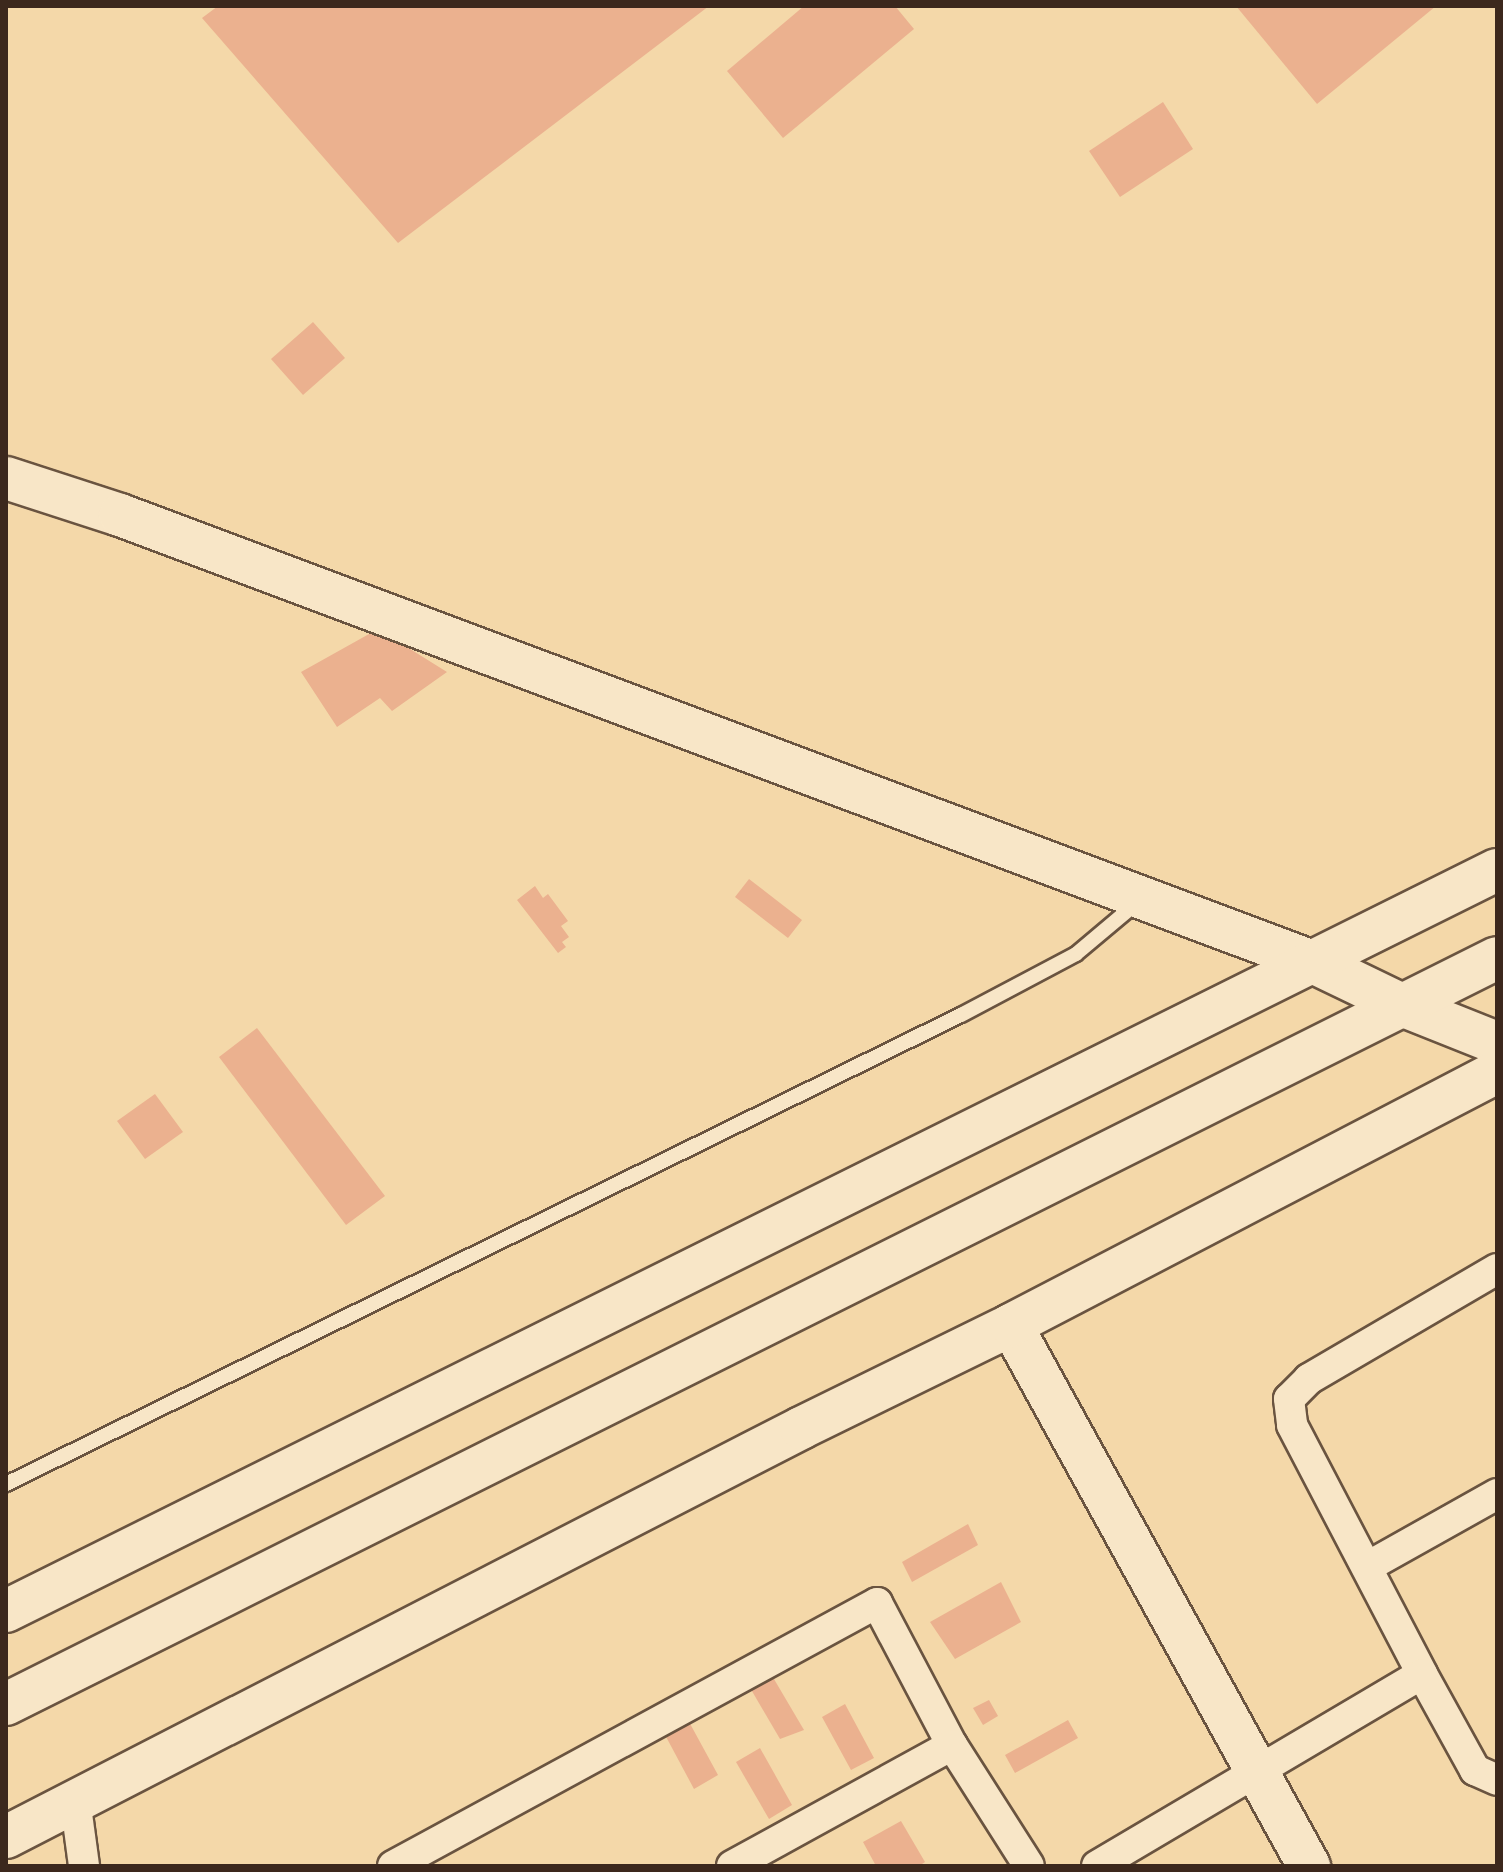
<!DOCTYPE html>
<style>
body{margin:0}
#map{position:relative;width:1503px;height:1872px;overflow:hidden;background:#f4d8a9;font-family:Alegreya,serif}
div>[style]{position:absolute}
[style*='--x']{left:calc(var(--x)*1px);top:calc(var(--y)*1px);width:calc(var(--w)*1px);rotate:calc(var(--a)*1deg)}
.building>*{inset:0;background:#ebb18f}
.roads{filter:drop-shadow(2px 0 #6a5440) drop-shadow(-2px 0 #6a5440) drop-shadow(0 2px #6a5440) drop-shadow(0 -2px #6a5440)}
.lane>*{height:14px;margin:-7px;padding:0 7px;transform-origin:7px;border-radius:7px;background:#f8e6c7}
.street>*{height:30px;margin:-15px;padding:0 15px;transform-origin:15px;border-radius:15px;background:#f8e6c7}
.secondary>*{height:42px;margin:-21px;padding:0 21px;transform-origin:21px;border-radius:21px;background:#f8e6c7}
span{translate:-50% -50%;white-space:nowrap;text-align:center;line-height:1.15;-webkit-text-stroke:6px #f8e6c7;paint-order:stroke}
.frame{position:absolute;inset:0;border:8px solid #3c281d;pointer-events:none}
</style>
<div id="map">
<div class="building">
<div style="clip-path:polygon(218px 6px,709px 6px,398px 243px,202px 18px)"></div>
<div style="clip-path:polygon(804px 6px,895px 6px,914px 29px,783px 138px,727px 71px)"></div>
<div style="clip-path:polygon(1236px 6px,1436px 6px,1317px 104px)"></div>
<div style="clip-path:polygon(1163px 102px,1193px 149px,1120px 197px,1089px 151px)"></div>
<div style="clip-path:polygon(313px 322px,345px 358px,303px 395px,271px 359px)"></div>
<div style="clip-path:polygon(378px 629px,447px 672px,392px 711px,380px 698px,337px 727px,301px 672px)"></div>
<div style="clip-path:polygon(749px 879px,802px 920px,788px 938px,735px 897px)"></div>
<div style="clip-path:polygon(535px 886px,543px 898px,548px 894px,568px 921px,561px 926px,569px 937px,562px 942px,566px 947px,558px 953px,517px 900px)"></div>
<div style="clip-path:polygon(257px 1028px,385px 1196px,346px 1225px,219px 1057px)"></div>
<div style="clip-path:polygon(155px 1094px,183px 1132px,145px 1159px,117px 1121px)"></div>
<div style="clip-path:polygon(968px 1524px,978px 1545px,912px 1582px,902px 1562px)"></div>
<div style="clip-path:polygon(1001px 1582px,1021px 1622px,955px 1659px,930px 1622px)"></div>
<div style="clip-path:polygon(771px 1674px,804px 1730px,780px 1739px,749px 1686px)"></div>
<div style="clip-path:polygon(989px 1700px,998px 1716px,983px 1725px,973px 1708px)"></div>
<div style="clip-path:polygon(845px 1704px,874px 1758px,851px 1770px,822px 1717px)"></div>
<div style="clip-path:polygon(688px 1720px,718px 1775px,694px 1789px,664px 1733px)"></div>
<div style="clip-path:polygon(1068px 1720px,1078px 1738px,1015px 1773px,1005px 1755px)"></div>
<div style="clip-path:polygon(760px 1748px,792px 1805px,769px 1819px,736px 1762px)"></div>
<div style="clip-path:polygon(901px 1821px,925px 1862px,919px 1866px,876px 1866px,863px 1842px)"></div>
</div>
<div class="roads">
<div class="lane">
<div style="--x:6;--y:1484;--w:1064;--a:-26.16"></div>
<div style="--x:961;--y:1015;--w:130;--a:-27.9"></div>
<div style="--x:1076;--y:954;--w:81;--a:-40"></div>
</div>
<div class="street">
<div style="--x:1497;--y:1269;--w:218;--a:149.7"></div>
<div style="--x:1309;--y:1379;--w:28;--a:135"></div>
<div style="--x:1289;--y:1399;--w:26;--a:83"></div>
<div style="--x:1292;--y:1425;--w:281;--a:62.4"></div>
<div style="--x:1422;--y:1674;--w:110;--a:61.1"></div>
<div style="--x:1475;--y:1770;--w:24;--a:24"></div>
<div style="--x:1367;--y:1567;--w:149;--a:-29.3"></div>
<div style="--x:75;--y:1799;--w:68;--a:82.3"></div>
<div style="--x:393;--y:1866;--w:551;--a:-28.52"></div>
<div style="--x:877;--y:1603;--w:161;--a:62.2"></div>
<div style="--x:952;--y:1745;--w:143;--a:57.5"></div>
<div style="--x:732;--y:1866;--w:251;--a:-28.8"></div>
<div style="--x:1097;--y:1866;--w:377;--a:-30.6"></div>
</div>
<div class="secondary">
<div style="--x:6;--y:478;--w:120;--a:18"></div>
<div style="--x:120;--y:515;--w:1274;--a:20.54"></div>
<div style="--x:1313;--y:962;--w:101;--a:25.8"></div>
<div style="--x:1404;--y:1006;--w:100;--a:21.7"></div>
<div style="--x:1011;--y:1325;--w:618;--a:61.15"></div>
<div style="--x:6;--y:1611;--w:1665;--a:-26.43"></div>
<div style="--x:6;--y:1704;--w:1667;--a:-26.58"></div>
<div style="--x:6;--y:1837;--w:894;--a:-27.22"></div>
<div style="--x:801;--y:1428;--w:234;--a:-26.1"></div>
<div style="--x:1011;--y:1325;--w:548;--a:-27.5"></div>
</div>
</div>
<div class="frame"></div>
</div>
